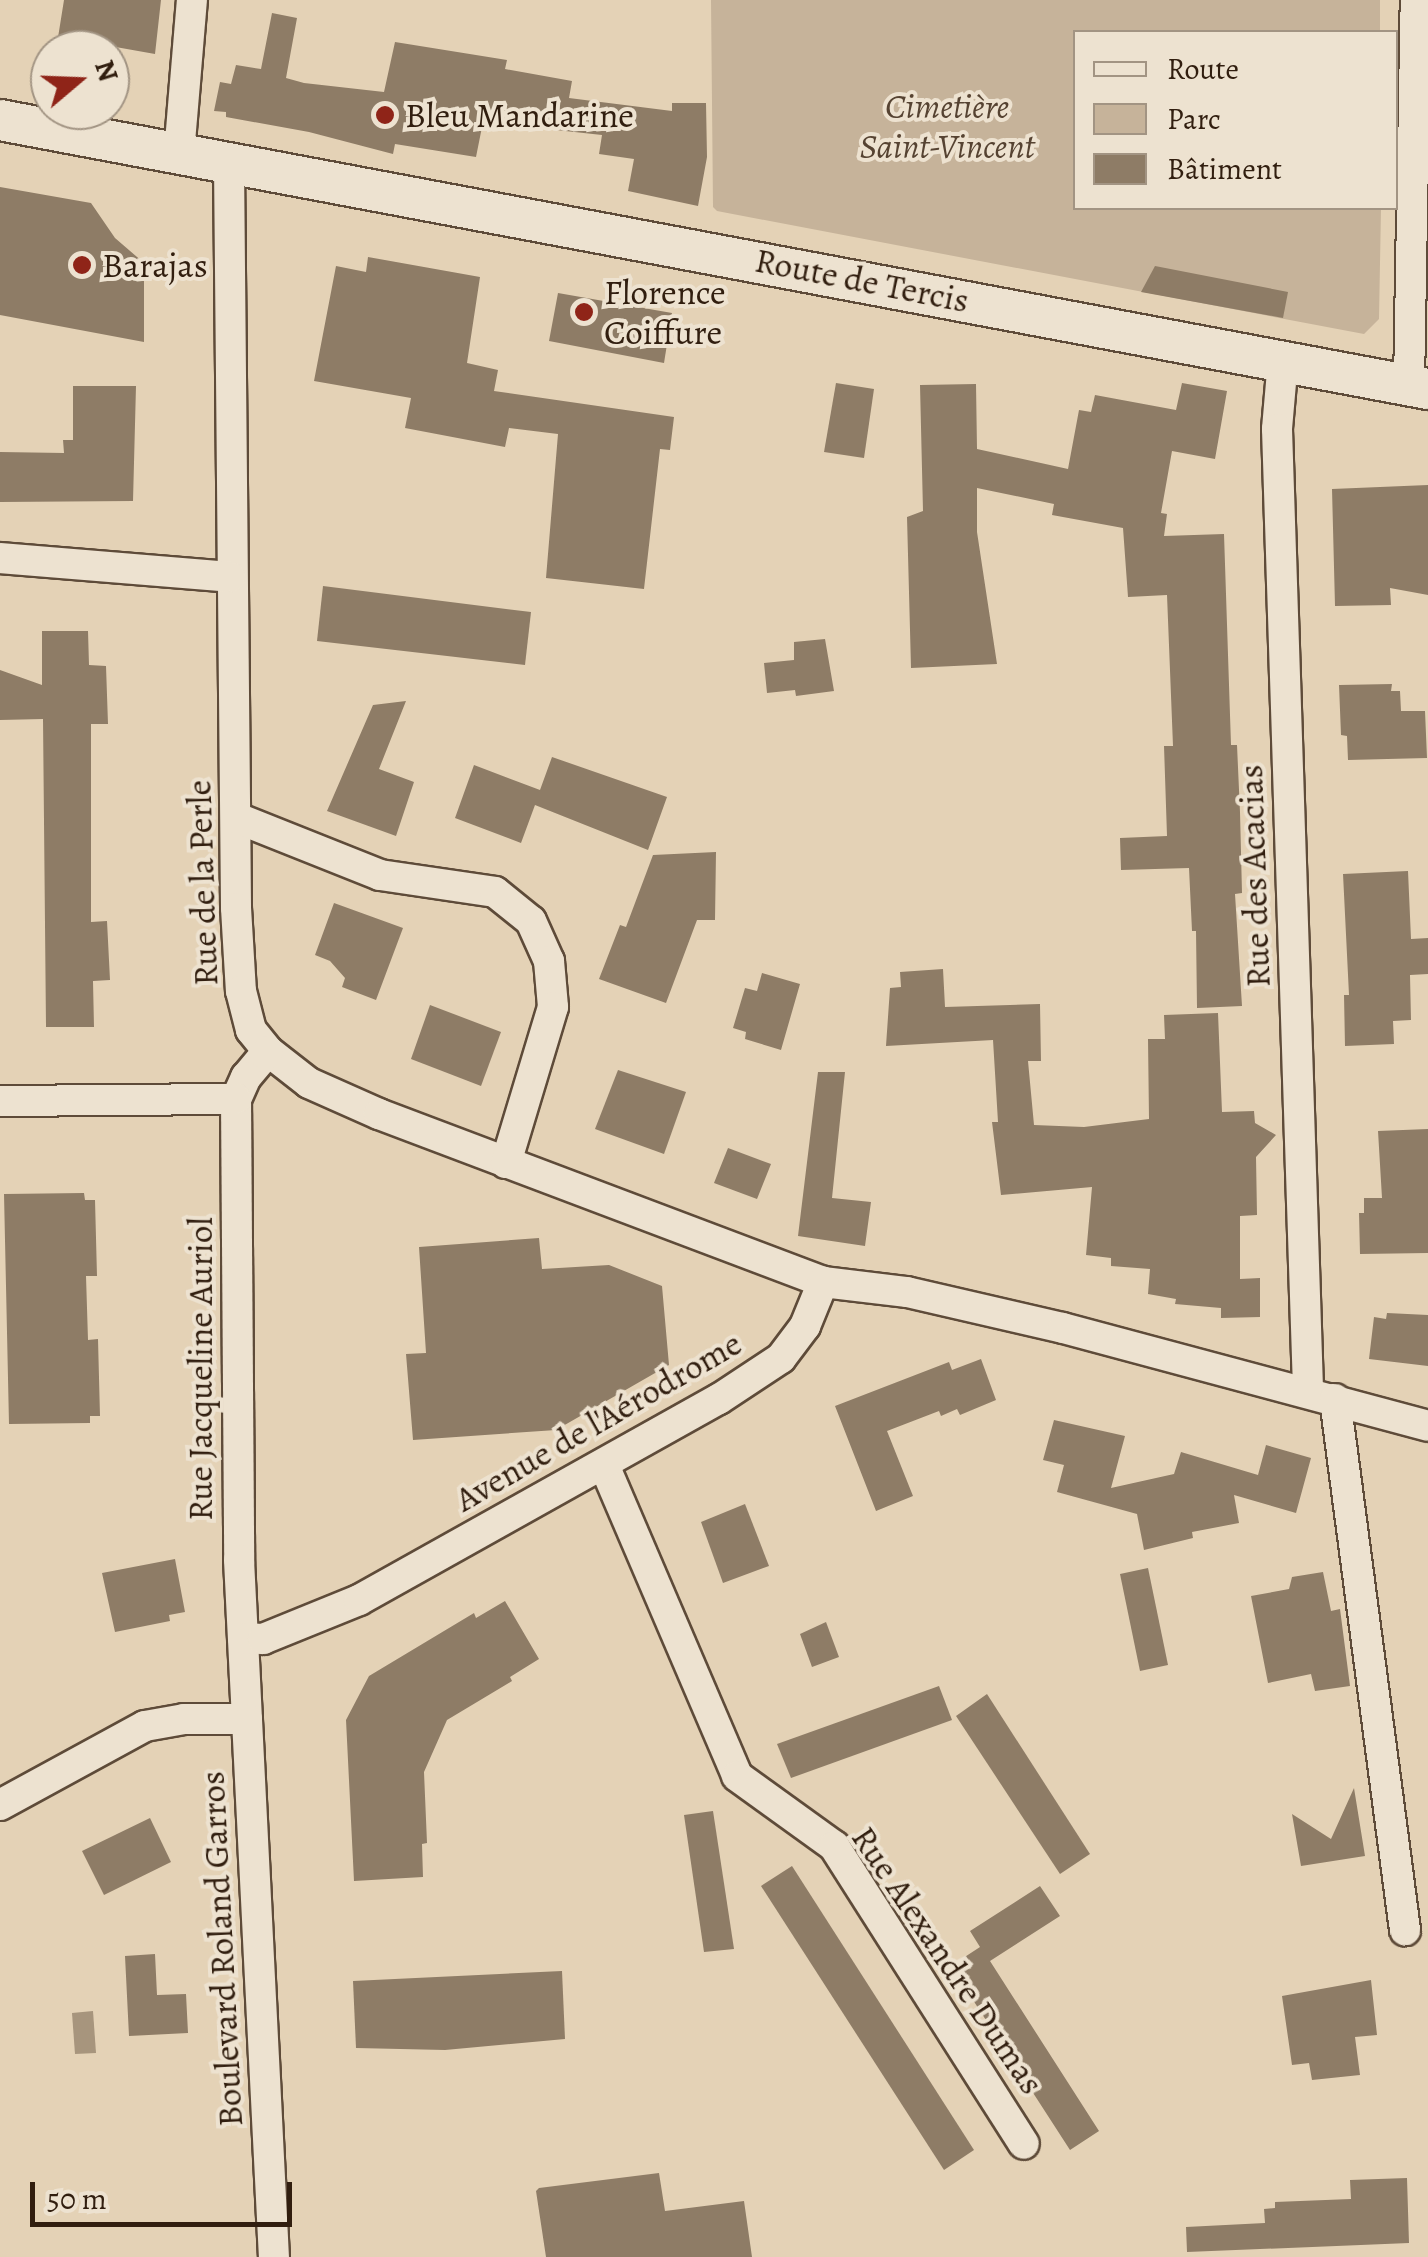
<!DOCTYPE html>
<meta charset="utf-8">
<style>
body{margin:0}
#map{position:relative;width:1428px;height:2257px;overflow:hidden;background:#e4d2b6;font-family:Alegreya,serif}
div>[style]{position:absolute}
[style*='--x']{left:calc(var(--x)*1px);top:calc(var(--y)*1px);width:calc(var(--w)*1px);rotate:calc(var(--a)*1deg)}
.green>*{inset:0;background:#c6b39a}
.water>*{inset:0;background:#a7957d}
.building>*{inset:0;background:#8e7c66}
.roads{filter:drop-shadow(2px 0 #5e4b39) drop-shadow(-2px 0 #5e4b39) drop-shadow(0 2px #5e4b39) drop-shadow(0 -2px #5e4b39)}
.street>*{height:30px;margin:-15px;padding:0 15px;transform-origin:15px;border-radius:15px;background:#ede2d0}
.secondary>*{height:40px;margin:-20px;padding:0 20px;transform-origin:20px;border-radius:20px;background:#ede2d0}
.dots>*{width:28px;height:28px;translate:-50% -50%;box-sizing:border-box;border:5px solid #ede2d0;border-radius:50%}
span{translate:-50% -50%;white-space:nowrap;text-align:center;line-height:1.15;-webkit-text-stroke:8px #ede2d0;paint-order:stroke}
.park-label{font-size:35px;color:#564332;font-style:italic}
.poi-label{font-size:35px;color:#311e0f}
.left{translate:0 -50%;text-align:left}
.street-label{font-size:35px;color:#311e0f}
.legend{position:absolute;left:1073px;top:30px;width:325px;height:180px;box-sizing:border-box;background:#ede2d0;border:2px solid #a29483;margin:0;padding:12px 18px;list-style:none;font-size:30px;color:#311e0f}
.legend li{display:flex;align-items:center;gap:20px;height:50px}
.legend b{width:50px;border:2px solid #a29483}
.north{position:absolute;left:30px;top:30px;width:100px;height:100px;box-sizing:border-box;background:#ede2d0;border:2px solid #a29483;border-radius:50%;rotate:71deg;font-size:28px;font-weight:700;line-height:40px;text-align:center;color:#311e0f}
.north::after{content:'';display:block;margin:auto;width:35px;height:45px;background:#8f2418;clip-path:polygon(50% 0,100% 100%,50% 72%,0 100%)}
.scale{position:absolute;left:30px;top:2182px;width:262px;height:45px;box-sizing:border-box;border:5px solid #311e0f;border-top:0;padding-left:12px;font-size:30px;line-height:35px;white-space:nowrap;color:#311e0f;-webkit-text-stroke:8px #ede2d0;paint-order:stroke}
</style>
<div id="map">
<div class="green">
<div style="clip-path:polygon(711px 0,1380px 0,1380px 32px,1076px 32px,1076px 208px,1381px 208px,1379px 319px,1364px 334px,717px 211px,713px 207px)"></div>
</div>
<div class="water">
<div style="clip-path:polygon(93px 2011px,96px 2053px,75px 2054px,72px 2013px)"></div>
</div>
<div class="building">
<div style="clip-path:polygon(64px 0,161px 0,155px 54px,110px 46px,56px 50px)"></div>
<div style="clip-path:polygon(272px 13px,297px 18px,286px 78px,304px 83px,384px 92px,395px 42px,507px 60px,505px 69px,572px 81px,569px 98px,672px 111px,672px 103px,706px 103px,707px 157px,698px 206px,628px 191px,634px 159px,599px 154px,602px 135px,483px 122px,476px 157px,395px 144px,393px 154px,309px 132px,226px 117px,226px 112px,214px 111px,220px 82px,231px 84px,236px 65px,261px 69px)"></div>
<div style="clip-path:polygon(0 187px,91px 203px,115px 238px,144px 263px,144px 342px,0 315px)"></div>
<div style="clip-path:polygon(368px 257px,480px 277px,467px 363px,498px 370px,494px 391px,674px 417px,670px 450px,660px 449px,644px 589px,546px 578px,558px 434px,509px 428px,505px 447px,405px 428px,411px 398px,314px 381px,336px 266px,366px 272px)"></div>
<div style="clip-path:polygon(1155px 266px,1288px 292px,1283px 318px,1141px 292px)"></div>
<div style="clip-path:polygon(558px 293px,672px 313px,664px 363px,549px 341px)"></div>
<div style="clip-path:polygon(836px 383px,874px 389px,864px 458px,824px 452px)"></div>
<div style="clip-path:polygon(1182px 383px,1227px 391px,1215px 459px,1172px 451px,1161px 513px,1167px 514px,1164px 536px,1224px 534px,1231px 745px,1237px 745px,1240px 812px,1242px 893px,1235px 894px,1242px 1006px,1197px 1008px,1196px 931px,1192px 931px,1189px 868px,1121px 870px,1120px 838px,1167px 836px,1164px 746px,1173px 746px,1167px 595px,1128px 597px,1123px 528px,1052px 515px,1054px 504px,977px 488px,977px 532px,997px 664px,911px 668px,907px 517px,923px 511px,920px 385px,976px 384px,977px 449px,1068px 469px,1079px 410px,1091px 412px,1095px 395px,1176px 410px)"></div>
<div style="clip-path:polygon(73px 386px,136px 386px,133px 501px,0 502px,0 452px,64px 453px,63px 440px,73px 440px)"></div>
<div style="clip-path:polygon(1428px 485px,1428px 595px,1390px 588px,1391px 605px,1335px 606px,1332px 489px)"></div>
<div style="clip-path:polygon(323px 586px,531px 612px,525px 665px,317px 641px)"></div>
<div style="clip-path:polygon(42px 631px,88px 631px,89px 665px,106px 666px,108px 724px,91px 724px,91px 922px,107px 921px,110px 980px,93px 981px,94px 1027px,46px 1027px,43px 719px,0 720px,0 670px,42px 685px)"></div>
<div style="clip-path:polygon(825px 639px,834px 691px,796px 696px,795px 690px,767px 693px,764px 663px,794px 660px,794px 642px)"></div>
<div style="clip-path:polygon(1392px 684px,1391px 691px,1400px 691px,1401px 711px,1425px 711px,1427px 758px,1348px 760px,1347px 736px,1341px 735px,1339px 685px)"></div>
<div style="clip-path:polygon(406px 701px,379px 769px,414px 782px,396px 836px,327px 811px,373px 705px)"></div>
<div style="clip-path:polygon(552px 757px,667px 797px,648px 850px,535px 805px,521px 843px,455px 818px,474px 765px,540px 790px)"></div>
<div style="clip-path:polygon(716px 852px,715px 920px,697px 920px,666px 1003px,599px 979px,620px 925px,626px 927px,653px 855px)"></div>
<div style="clip-path:polygon(1408px 871px,1411px 939px,1428px 938px,1428px 974px,1410px 975px,1411px 1020px,1393px 1021px,1394px 1044px,1345px 1046px,1344px 995px,1349px 995px,1343px 874px)"></div>
<div style="clip-path:polygon(334px 903px,403px 928px,376px 1000px,342px 987px,345px 978px,330px 961px,315px 955px)"></div>
<div style="clip-path:polygon(943px 969px,945px 1007px,1040px 1004px,1041px 1061px,1028px 1061px,1034px 1125px,1084px 1127px,1149px 1119px,1148px 1039px,1165px 1039px,1164px 1015px,1218px 1013px,1222px 1112px,1254px 1111px,1255px 1123px,1276px 1135px,1256px 1157px,1257px 1215px,1240px 1216px,1240px 1279px,1260px 1278px,1260px 1317px,1221px 1318px,1221px 1308px,1175px 1304px,1176px 1299px,1148px 1294px,1150px 1269px,1111px 1266px,1111px 1258px,1086px 1255px,1092px 1187px,1001px 1195px,992px 1122px,998px 1122px,993px 1040px,886px 1046px,890px 988px,901px 987px,900px 972px)"></div>
<div style="clip-path:polygon(762px 973px,800px 984px,781px 1050px,745px 1039px,746px 1032px,733px 1028px,745px 988px,757px 991px)"></div>
<div style="clip-path:polygon(430px 1005px,501px 1032px,481px 1086px,411px 1059px)"></div>
<div style="clip-path:polygon(618px 1070px,686px 1092px,664px 1154px,595px 1129px)"></div>
<div style="clip-path:polygon(818px 1072px,845px 1072px,832px 1198px,871px 1202px,865px 1246px,798px 1236px)"></div>
<div style="clip-path:polygon(1428px 1129px,1428px 1253px,1360px 1254px,1359px 1213px,1364px 1213px,1364px 1198px,1382px 1198px,1378px 1131px)"></div>
<div style="clip-path:polygon(728px 1148px,771px 1164px,757px 1199px,714px 1183px)"></div>
<div style="clip-path:polygon(84px 1193px,85px 1200px,95px 1200px,97px 1276px,86px 1276px,88px 1340px,98px 1339px,100px 1416px,90px 1416px,90px 1423px,9px 1424px,4px 1194px)"></div>
<div style="clip-path:polygon(539px 1238px,542px 1269px,609px 1265px,662px 1286px,669px 1365px,556px 1430px,413px 1440px,406px 1354px,426px 1353px,419px 1247px)"></div>
<div style="clip-path:polygon(1387px 1313px,1428px 1315px,1428px 1366px,1369px 1359px,1374px 1317px,1386px 1319px)"></div>
<div style="clip-path:polygon(981px 1359px,996px 1400px,960px 1415px,957px 1409px,941px 1416px,939px 1411px,887px 1431px,913px 1496px,876px 1511px,835px 1406px,949px 1362px,952px 1370px)"></div>
<div style="clip-path:polygon(1054px 1420px,1125px 1436px,1111px 1488px,1174px 1474px,1181px 1452px,1258px 1475px,1266px 1445px,1311px 1458px,1296px 1513px,1234px 1495px,1239px 1523px,1192px 1532px,1193px 1538px,1144px 1550px,1137px 1514px,1057px 1492px,1064px 1465px,1043px 1460px)"></div>
<div style="clip-path:polygon(745px 1504px,769px 1566px,723px 1583px,701px 1522px)"></div>
<div style="clip-path:polygon(175px 1559px,185px 1612px,169px 1615px,170px 1621px,115px 1632px,102px 1573px)"></div>
<div style="clip-path:polygon(1148px 1568px,1168px 1665px,1140px 1671px,1120px 1574px)"></div>
<div style="clip-path:polygon(1323px 1572px,1331px 1611px,1340px 1609px,1350px 1686px,1315px 1691px,1311px 1674px,1268px 1683px,1251px 1596px,1289px 1589px,1292px 1577px)"></div>
<div style="clip-path:polygon(505px 1601px,539px 1659px,510px 1677px,512px 1681px,447px 1720px,424px 1772px,427px 1843px,422px 1844px,423px 1877px,354px 1881px,346px 1720px,369px 1676px,474px 1613px,476px 1618px)"></div>
<div style="clip-path:polygon(826px 1622px,839px 1657px,812px 1667px,800px 1634px)"></div>
<div style="clip-path:polygon(939px 1686px,952px 1720px,791px 1778px,777px 1744px)"></div>
<div style="clip-path:polygon(987px 1694px,1090px 1854px,1060px 1874px,956px 1716px)"></div>
<div style="clip-path:polygon(1354px 1788px,1365px 1856px,1301px 1866px,1292px 1814px,1331px 1839px)"></div>
<div style="clip-path:polygon(713px 1811px,734px 1949px,704px 1952px,684px 1815px)"></div>
<div style="clip-path:polygon(150px 1818px,171px 1862px,104px 1895px,82px 1851px)"></div>
<div style="clip-path:polygon(792px 1866px,974px 2150px,944px 2170px,761px 1886px)"></div>
<div style="clip-path:polygon(1040px 1886px,1060px 1916px,990px 1961px,1099px 2131px,1070px 2150px,951px 1966px,980px 1947px,970px 1931px)"></div>
<div style="clip-path:polygon(155px 1954px,157px 1995px,186px 1994px,188px 2033px,129px 2036px,125px 1956px)"></div>
<div style="clip-path:polygon(562px 1971px,565px 2039px,445px 2050px,356px 2048px,353px 1981px)"></div>
<div style="clip-path:polygon(1371px 1980px,1377px 2035px,1355px 2037px,1360px 2075px,1312px 2080px,1309px 2063px,1292px 2065px,1282px 1996px)"></div>
<div style="clip-path:polygon(659px 2173px,665px 2211px,744px 2201px,752px 2257px,546px 2257px,536px 2191px,539px 2188px)"></div>
<div style="clip-path:polygon(1407px 2178px,1409px 2243px,1187px 2252px,1186px 2227px,1265px 2223px,1264px 2209px,1275px 2208px,1275px 2202px,1351px 2199px,1350px 2180px)"></div>
</div>
<div class="roads">
<div class="street">
<div style="--x:179;--y:154;--w:155;--a:-85.2"></div>
<div style="--x:229;--y:163;--w:745;--a:89.46"></div>
<div style="--x:236;--y:908;--w:83;--a:86.6"></div>
<div style="--x:241;--y:991;--w:40;--a:75.6"></div>
<div style="--x:251;--y:1030;--w:27;--a:51"></div>
<div style="--x:268;--y:1051;--w:52;--a:38"></div>
<div style="--x:309;--y:1083;--w:77;--a:23.9"></div>
<div style="--x:379;--y:1114;--w:475;--a:20.7"></div>
<div style="--x:823;--y:1282;--w:85;--a:6.8"></div>
<div style="--x:907;--y:1292;--w:160;--a:13"></div>
<div style="--x:1063;--y:1328;--w:378;--a:15"></div>
<div style="--x:1283;--y:360;--w:69;--a:95"></div>
<div style="--x:1277;--y:429;--w:962;--a:88.15"></div>
<div style="--x:1409;--y:385;--w:385;--a:-89"></div>
<div style="--x:0;--y:558;--w:231;--a:4.7"></div>
<div style="--x:237;--y:818;--w:154;--a:21.7"></div>
<div style="--x:380;--y:875;--w:116;--a:8.4"></div>
<div style="--x:495;--y:892;--w:46;--a:38.9"></div>
<div style="--x:531;--y:921;--w:44;--a:65.8"></div>
<div style="--x:549;--y:961;--w:46;--a:85"></div>
<div style="--x:553;--y:1007;--w:163;--a:106.8"></div>
<div style="--x:268;--y:1051;--w:34;--a:130"></div>
<div style="--x:246;--y:1077;--w:24;--a:114"></div>
<div style="--x:236;--y:1099;--w:461;--a:89.6"></div>
<div style="--x:239;--y:1560;--w:698;--a:87.13"></div>
<div style="--x:0;--y:1101;--w:236;--a:-0.5"></div>
<div style="--x:1335;--y:1399;--w:536;--a:82.49"></div>
<div style="--x:604;--y:1465;--w:338;--a:66.8"></div>
<div style="--x:737;--y:1776;--w:120;--a:35.8"></div>
<div style="--x:834;--y:1846;--w:353;--a:57.5"></div>
<div style="--x:243;--y:1638;--w:20;--a:3"></div>
<div style="--x:263;--y:1639;--w:104;--a:-22.1"></div>
<div style="--x:359;--y:1600;--w:412;--a:-29.2"></div>
<div style="--x:719;--y:1399;--w:74;--a:-33.5"></div>
<div style="--x:781;--y:1358;--w:40;--a:-53"></div>
<div style="--x:805;--y:1326;--w:48;--a:-67.8"></div>
<div style="--x:0;--y:1805;--w:165;--a:-28.6"></div>
<div style="--x:145;--y:1726;--w:40;--a:-10"></div>
<div style="--x:184;--y:1719;--w:63;--a:0"></div>
</div>
<div class="secondary">
<div style="--x:0;--y:120;--w:1453;--a:10.67"></div>
</div>
</div>
<div class="dots">
<div style="left:385px;top:115px;background:#8f2418"></div>
<div style="left:82px;top:265px;background:#8f2418"></div>
<div style="left:584px;top:312px;background:#8f2418"></div>
</div>
<div class="park-label">
<span style="left:947px;top:126px">Cimetière<br>Saint-Vincent</span>
</div>
<div class="poi-label">
<span class="left" style="left:405px;top:115px">Bleu Mandarine</span>
<span class="left" style="left:102px;top:265px">Barajas</span>
<span class="left" style="left:604px;top:312px">Florence<br>Coiffure</span>
</div>
<div class="street-label">
<span style="left:862px;top:280px;rotate:11deg">Route de Tercis</span>
<span style="left:1254px;top:876px;rotate:-92deg">Rue des Acacias</span>
<span style="left:202px;top:883px;rotate:-92deg">Rue de la Perle</span>
<span style="left:200px;top:1369px;rotate:-90deg">Rue Jacqueline Auriol</span>
<span style="left:598px;top:1421px;rotate:-30deg">Avenue de l'Aérodrome</span>
<span style="left:221px;top:1949px;rotate:-93deg">Boulevard Roland Garros</span>
<span style="left:948px;top:1960px;rotate:56deg">Rue Alexandre Dumas</span>
</div>
<ul class="legend">
<li><b style="height:12px;background:#ede2d0"></b>Route</li>
<li><b style="height:28px;background:#c6b39a"></b>Parc</li>
<li><b style="height:28px;background:#8e7c66"></b>Bâtiment</li>
</ul>
<div class="north">N</div>
<div class="scale">50 m</div>
</div>
